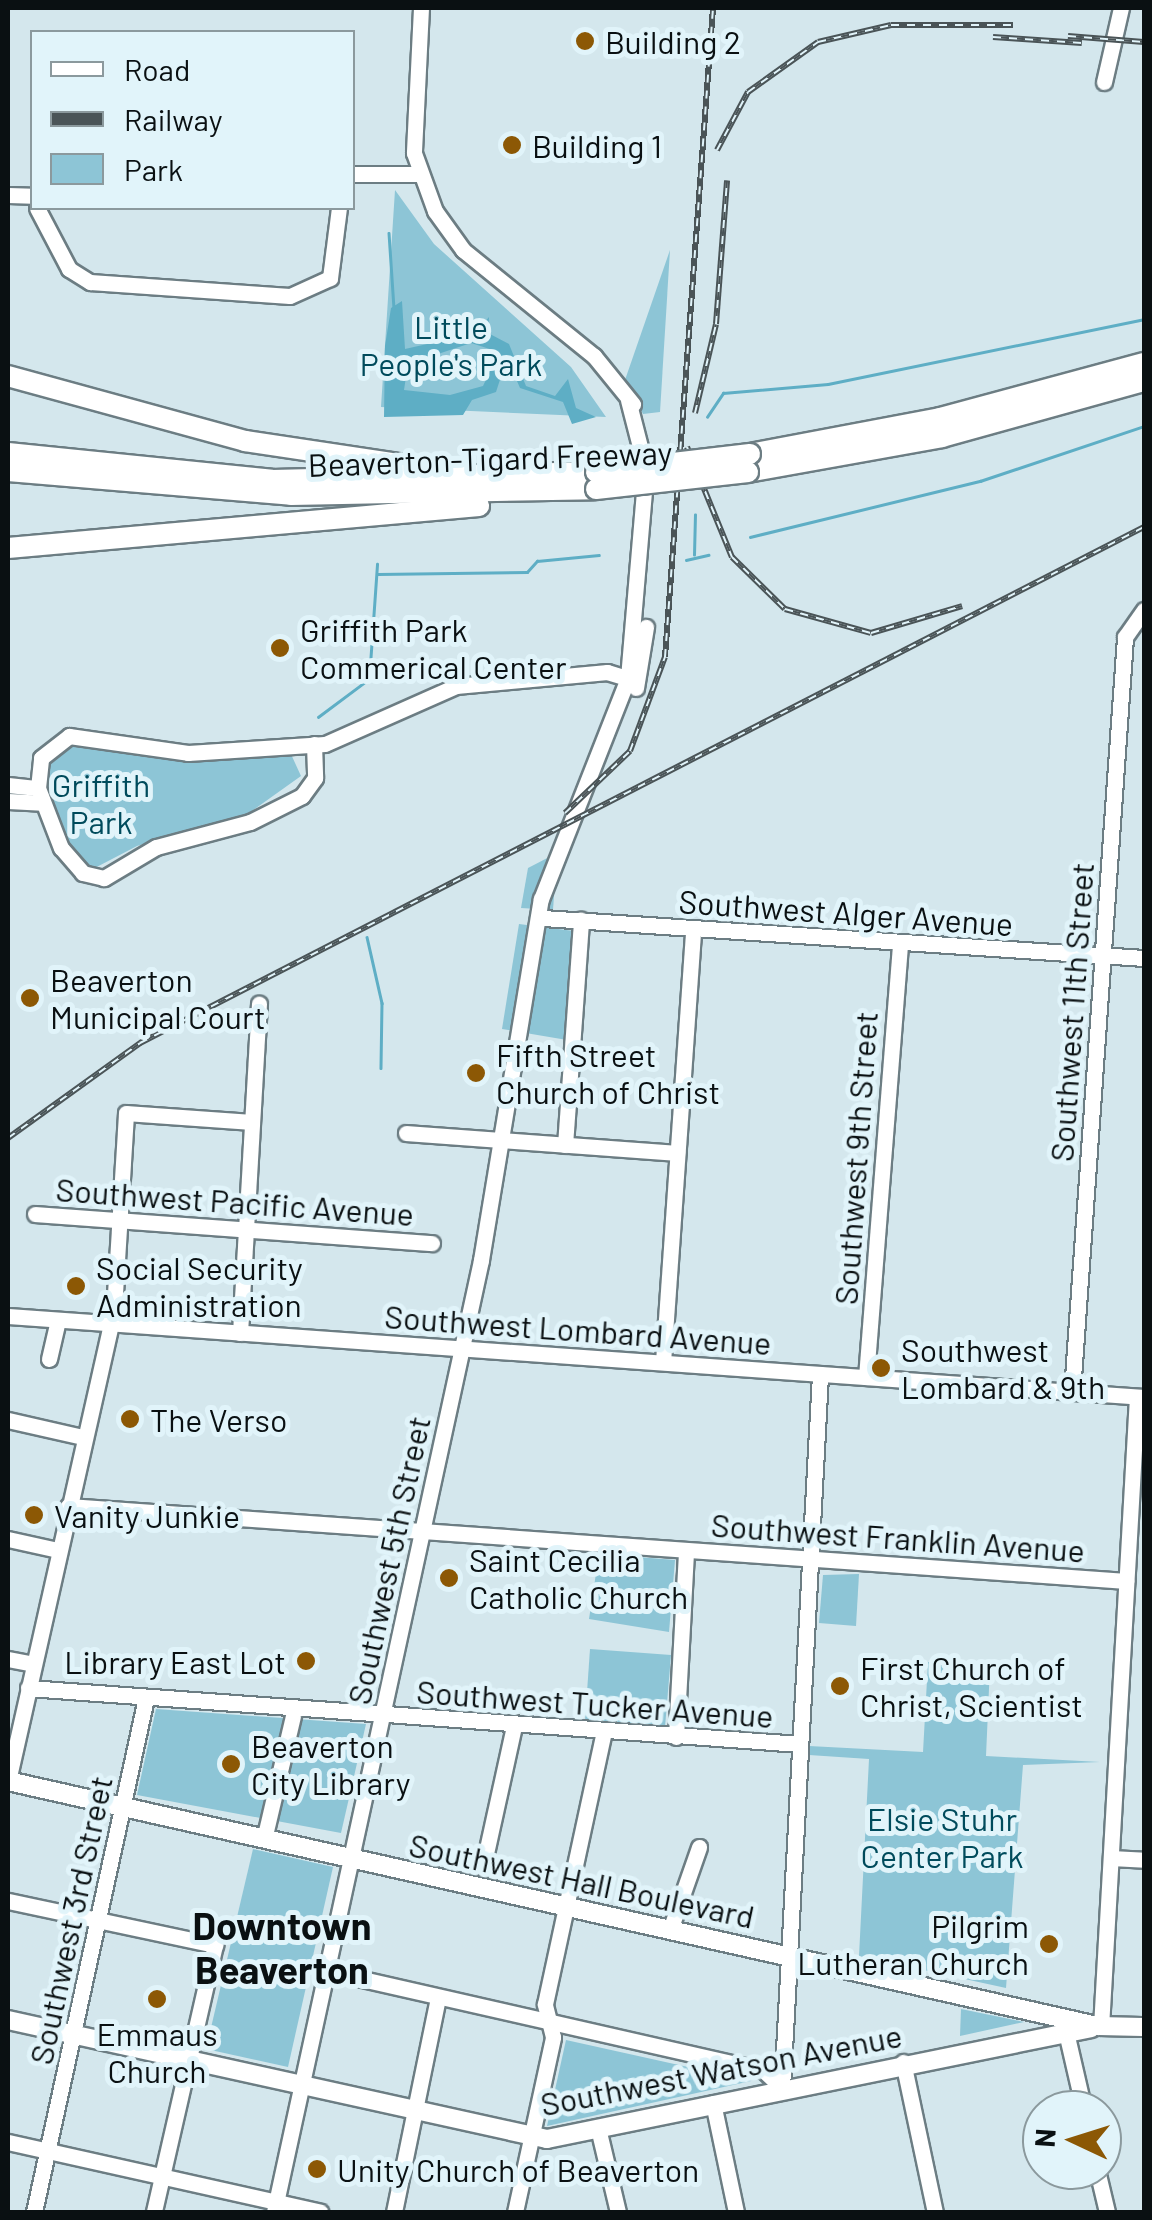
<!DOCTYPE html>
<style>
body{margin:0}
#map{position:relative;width:1152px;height:2220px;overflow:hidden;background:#d4e7ed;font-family:Barlow,sans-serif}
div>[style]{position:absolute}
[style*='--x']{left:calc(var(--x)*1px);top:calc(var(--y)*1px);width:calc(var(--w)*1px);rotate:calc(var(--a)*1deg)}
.green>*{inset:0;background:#8dc5d6}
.water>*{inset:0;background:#5eaec5}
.stream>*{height:2.5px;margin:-1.25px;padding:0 1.25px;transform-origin:1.25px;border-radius:1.25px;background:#5eaec5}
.roads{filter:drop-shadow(2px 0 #6c7d83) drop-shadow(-2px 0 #6c7d83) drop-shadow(0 2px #6c7d83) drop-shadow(0 -2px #6c7d83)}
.minor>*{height:15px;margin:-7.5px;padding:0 7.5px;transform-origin:7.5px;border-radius:7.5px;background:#fff}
.major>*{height:18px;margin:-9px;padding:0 9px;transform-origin:9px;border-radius:9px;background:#fff}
.highway>*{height:20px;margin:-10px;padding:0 10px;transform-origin:10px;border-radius:10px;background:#fff}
.rail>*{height:6px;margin-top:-3px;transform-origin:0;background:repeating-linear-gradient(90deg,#e1f4fa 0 8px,#4a5457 0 16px);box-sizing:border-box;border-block:2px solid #4a5457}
.bridges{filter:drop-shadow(2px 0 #6c7d83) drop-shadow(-2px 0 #6c7d83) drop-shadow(0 2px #6c7d83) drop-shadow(0 -2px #6c7d83)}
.highway-bridge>*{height:20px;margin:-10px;padding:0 10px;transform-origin:10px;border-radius:10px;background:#fff}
.dots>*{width:28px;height:28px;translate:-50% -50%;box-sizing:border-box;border:5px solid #e1f4fa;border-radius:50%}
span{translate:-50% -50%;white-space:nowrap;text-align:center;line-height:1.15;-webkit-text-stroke:10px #e1f4fa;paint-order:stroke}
.poi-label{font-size:32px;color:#0a1012}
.left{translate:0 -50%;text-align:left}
.right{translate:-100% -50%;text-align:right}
.park-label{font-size:32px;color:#004b5c}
.street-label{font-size:32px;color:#0a1012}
.quarter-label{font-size:38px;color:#0a1012;font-weight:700}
.frame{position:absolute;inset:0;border:10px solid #0a1012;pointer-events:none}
.legend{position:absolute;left:30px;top:30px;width:325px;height:180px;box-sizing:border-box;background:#e1f4fa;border:2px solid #8b999d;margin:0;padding:12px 18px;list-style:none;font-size:30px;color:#0a1012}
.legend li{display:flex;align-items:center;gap:20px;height:50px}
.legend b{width:50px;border:2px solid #8b999d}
.north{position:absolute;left:1022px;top:2090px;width:100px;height:100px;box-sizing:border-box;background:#e1f4fa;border:2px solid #8b999d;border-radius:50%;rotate:274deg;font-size:28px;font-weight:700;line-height:40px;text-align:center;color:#0a1012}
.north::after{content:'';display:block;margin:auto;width:35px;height:45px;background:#8c5805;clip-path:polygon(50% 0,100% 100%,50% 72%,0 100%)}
</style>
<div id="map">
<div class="green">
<div style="clip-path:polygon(395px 190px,434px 244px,571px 367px,606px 417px,381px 407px)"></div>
<div style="clip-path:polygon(670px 250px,660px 412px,643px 414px,625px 380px)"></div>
<div style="clip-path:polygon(75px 744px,184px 761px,290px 752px,301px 776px,249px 813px,137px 846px,89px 871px,50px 825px,42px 767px)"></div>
<div style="clip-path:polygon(557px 853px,553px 910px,521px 908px,528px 868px)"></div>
<div style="clip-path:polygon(519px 924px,574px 931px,567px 1040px,502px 1029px)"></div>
<div style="clip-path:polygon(599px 1554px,675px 1560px,669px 1632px,589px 1619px)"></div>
<div style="clip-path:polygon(859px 1574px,856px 1626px,819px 1623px,823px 1575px)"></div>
<div style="clip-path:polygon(590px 1649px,671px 1655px,665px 1727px,585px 1721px)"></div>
<div style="clip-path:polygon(928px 1662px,990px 1666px,986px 1756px,1100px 1762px,1023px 1765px,1006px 1988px,859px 1956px,869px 1759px,809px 1755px,809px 1746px,923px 1752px)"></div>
<div style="clip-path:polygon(156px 1709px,366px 1724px,341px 1833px,137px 1795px)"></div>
<div style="clip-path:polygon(253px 1849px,333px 1867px,288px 2067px,206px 2049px)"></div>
<div style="clip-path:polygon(961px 2009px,1024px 2022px,960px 2036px)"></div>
<div style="clip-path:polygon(566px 2040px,751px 2081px,547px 2126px)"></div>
</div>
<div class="water">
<div style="clip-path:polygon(evenodd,402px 301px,405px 349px,476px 333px,489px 317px,488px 333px,509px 344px,526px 386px,555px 396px,568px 379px,576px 408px,596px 417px,572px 424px,563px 402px,520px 388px,507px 358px,496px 392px,472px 400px,463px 415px,384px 417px,385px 346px,391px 308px,402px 301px,471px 343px,499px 352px,483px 386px,450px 395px,404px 390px,408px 364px,471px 343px)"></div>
</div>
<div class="stream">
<div style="--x:389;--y:233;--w:75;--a:86.2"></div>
<div style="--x:707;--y:417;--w:29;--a:-56"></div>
<div style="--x:723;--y:393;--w:105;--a:-4.9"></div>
<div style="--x:828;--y:384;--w:323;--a:-11.6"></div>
<div style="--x:750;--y:537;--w:237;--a:-13.7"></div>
<div style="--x:980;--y:481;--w:173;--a:-18.5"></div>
<div style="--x:694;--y:555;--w:40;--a:-88.6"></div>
<div style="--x:686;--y:560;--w:23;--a:-13"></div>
<div style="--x:378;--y:574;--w:149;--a:-0.8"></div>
<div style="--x:527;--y:572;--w:15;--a:-48"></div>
<div style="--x:537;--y:561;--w:62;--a:-5.5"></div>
<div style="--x:318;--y:717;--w:64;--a:-36.7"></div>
<div style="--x:369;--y:679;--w:115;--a:-86"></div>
<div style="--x:367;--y:937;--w:68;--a:77.2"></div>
<div style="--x:382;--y:1003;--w:65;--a:90.9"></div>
</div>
<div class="roads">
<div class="minor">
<div style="--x:421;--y:8;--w:145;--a:92.8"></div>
<div style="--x:414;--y:153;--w:62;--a:70.1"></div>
<div style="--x:435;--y:211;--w:48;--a:54.3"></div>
<div style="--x:463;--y:250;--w:169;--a:39"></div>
<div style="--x:594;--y:356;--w:62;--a:50.9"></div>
<div style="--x:1104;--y:82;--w:76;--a:-77.1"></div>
<div style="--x:352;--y:174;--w:66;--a:0"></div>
<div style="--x:8;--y:195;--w:24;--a:2"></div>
<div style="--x:37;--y:208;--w:69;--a:62.3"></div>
<div style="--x:69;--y:269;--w:25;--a:32"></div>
<div style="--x:90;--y:282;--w:200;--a:4"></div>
<div style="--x:290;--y:296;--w:44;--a:-24.2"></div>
<div style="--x:330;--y:278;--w:71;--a:-82.7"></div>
<div style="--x:636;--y:688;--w:62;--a:-80.7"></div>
<div style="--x:314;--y:744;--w:34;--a:88"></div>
<div style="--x:315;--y:778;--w:22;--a:126"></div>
<div style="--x:302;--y:796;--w:58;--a:153.4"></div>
<div style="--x:250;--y:822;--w:97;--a:165.1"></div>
<div style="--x:156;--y:847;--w:61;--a:149.2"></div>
<div style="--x:104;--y:878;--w:22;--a:-167"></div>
<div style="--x:83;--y:873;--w:33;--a:-131"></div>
<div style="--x:61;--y:848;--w:64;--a:-111"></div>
<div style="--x:38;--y:788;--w:30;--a:-84"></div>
<div style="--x:41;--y:758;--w:36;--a:-38"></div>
<div style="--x:69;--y:736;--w:120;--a:8.1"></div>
<div style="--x:188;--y:753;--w:137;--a:-3.8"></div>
<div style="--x:325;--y:744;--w:143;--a:-23.9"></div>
<div style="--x:456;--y:686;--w:152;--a:-5.3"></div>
<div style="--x:607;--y:672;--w:28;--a:17"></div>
<div style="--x:8;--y:785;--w:30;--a:6"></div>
<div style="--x:8;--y:801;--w:33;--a:3"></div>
<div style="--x:543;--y:918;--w:602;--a:3.81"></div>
<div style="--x:406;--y:1133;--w:272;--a:4.2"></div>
<div style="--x:565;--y:1145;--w:226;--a:-85.9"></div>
<div style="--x:35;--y:1214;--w:398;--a:4.2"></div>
<div style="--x:8;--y:1316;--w:1139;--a:4.08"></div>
<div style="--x:240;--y:1333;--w:330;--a:-86.7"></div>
<div style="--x:49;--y:1359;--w:40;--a:-77"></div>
<div style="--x:663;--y:1362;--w:434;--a:-86"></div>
<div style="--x:866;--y:1377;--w:435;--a:-85.5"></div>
<div style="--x:1072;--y:1392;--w:757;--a:-85.98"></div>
<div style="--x:1125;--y:637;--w:33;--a:-55"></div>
<div style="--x:8;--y:1420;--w:77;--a:12.8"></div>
<div style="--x:68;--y:1506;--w:1061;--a:4.05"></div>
<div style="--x:8;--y:1539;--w:51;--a:12.4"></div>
<div style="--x:8;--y:1659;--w:25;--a:11"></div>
<div style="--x:28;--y:1688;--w:774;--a:4.15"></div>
<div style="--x:676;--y:1737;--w:187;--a:-86.9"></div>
<div style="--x:8;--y:1781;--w:483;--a:-77.3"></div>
<div style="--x:114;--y:1310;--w:197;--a:-86.5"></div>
<div style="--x:126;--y:1113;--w:126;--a:4.1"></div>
<div style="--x:266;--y:1831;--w:118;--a:-76.8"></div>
<div style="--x:1111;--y:1858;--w:33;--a:3"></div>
<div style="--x:483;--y:1867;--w:144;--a:-77.6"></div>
<div style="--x:8;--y:1901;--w:212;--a:12"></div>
<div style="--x:215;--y:1945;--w:274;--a:102.9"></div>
<div style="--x:670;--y:1930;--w:88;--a:-70.7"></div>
<div style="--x:327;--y:1971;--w:447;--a:12.8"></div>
<div style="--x:763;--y:2070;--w:26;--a:43"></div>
<div style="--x:1101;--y:2027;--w:631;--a:-86.73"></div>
<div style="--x:1066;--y:2032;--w:80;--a:77"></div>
<div style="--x:903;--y:2062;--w:153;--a:78"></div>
<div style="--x:782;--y:2088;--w:715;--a:-86.95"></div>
<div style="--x:713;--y:2103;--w:111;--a:78.1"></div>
<div style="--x:598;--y:2128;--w:86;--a:76.6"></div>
<div style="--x:8;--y:2142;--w:320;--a:12.6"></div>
<div style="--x:1097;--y:2170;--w:43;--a:76.6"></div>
<div style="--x:34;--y:2212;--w:526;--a:-77.71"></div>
<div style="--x:274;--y:2212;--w:974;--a:-77.73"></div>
<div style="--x:481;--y:1260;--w:366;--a:-80.6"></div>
<div style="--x:541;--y:899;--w:238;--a:-68.5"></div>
<div style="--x:628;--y:678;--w:209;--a:-85.1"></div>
<div style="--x:646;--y:470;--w:72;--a:-104.4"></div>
<div style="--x:394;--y:2212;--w:219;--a:-78.4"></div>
<div style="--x:515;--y:2212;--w:179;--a:-77.7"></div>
<div style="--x:553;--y:2037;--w:34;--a:-104"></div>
<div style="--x:545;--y:2004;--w:278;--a:-77.8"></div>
</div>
<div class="major">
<div style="--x:8;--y:1781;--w:1116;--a:12.68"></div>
<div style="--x:1097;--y:2026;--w:47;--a:1.2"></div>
<div style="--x:8;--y:2020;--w:552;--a:12.45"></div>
<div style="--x:547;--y:2139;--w:555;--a:-11.53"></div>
</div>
<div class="highway">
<div style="--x:8;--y:376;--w:246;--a:15.3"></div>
<div style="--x:245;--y:441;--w:190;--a:8.5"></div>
<div style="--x:8;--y:453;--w:265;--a:5.8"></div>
<div style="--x:272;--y:480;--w:324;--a:-1.4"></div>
<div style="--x:750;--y:454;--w:193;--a:-10.7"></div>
<div style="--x:940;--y:418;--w:211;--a:-15.1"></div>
<div style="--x:8;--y:471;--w:284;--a:4.8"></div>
<div style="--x:291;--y:495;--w:305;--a:-1.1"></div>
<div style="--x:748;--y:472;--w:197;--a:-10.2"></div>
<div style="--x:942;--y:437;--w:210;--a:-15.5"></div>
<div style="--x:8;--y:548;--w:473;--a:-5.1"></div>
</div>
</div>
<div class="rail">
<div style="--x:1068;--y:36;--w:76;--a:4.5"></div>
<div style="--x:993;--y:37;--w:89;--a:3.9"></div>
<div style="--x:717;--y:150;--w:66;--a:-61.9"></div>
<div style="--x:748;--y:92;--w:86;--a:-35.5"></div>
<div style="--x:818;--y:42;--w:75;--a:-13.1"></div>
<div style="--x:891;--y:25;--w:122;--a:0"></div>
<div style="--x:695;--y:413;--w:91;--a:-76.7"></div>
<div style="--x:716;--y:324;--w:144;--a:-85.6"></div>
<div style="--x:687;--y:447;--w:119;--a:67.8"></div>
<div style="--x:732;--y:557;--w:74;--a:44.5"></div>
<div style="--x:785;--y:609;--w:89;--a:15.6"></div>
<div style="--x:871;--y:633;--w:95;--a:-16.5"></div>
<div style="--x:565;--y:813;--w:90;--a:-43.6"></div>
<div style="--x:630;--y:751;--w:100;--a:-69.6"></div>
<div style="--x:665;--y:657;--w:651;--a:-85.77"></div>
<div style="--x:8;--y:1138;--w:163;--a:-35.7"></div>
<div style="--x:140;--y:1043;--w:1129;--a:-27.2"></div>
</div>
<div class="bridges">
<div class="highway-bridge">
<div style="--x:596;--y:472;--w:155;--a:-6.7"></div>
<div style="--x:596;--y:489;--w:153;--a:-6.4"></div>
</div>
</div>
<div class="dots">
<div style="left:585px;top:41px;background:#8c5805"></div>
<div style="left:512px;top:145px;background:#8c5805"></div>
<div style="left:280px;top:648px;background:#8c5805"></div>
<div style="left:30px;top:998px;background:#8c5805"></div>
<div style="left:476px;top:1073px;background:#8c5805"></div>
<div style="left:76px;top:1286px;background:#8c5805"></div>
<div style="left:881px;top:1368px;background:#8c5805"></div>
<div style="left:130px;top:1419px;background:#8c5805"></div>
<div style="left:34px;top:1515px;background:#8c5805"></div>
<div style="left:449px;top:1578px;background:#8c5805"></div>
<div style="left:306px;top:1661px;background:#8c5805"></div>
<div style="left:840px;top:1686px;background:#8c5805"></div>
<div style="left:231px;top:1764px;background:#8c5805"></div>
<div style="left:1049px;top:1944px;background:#8c5805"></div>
<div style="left:157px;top:1999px;background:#8c5805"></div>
<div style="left:317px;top:2169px;background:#8c5805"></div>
</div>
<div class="poi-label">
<span class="left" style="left:605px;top:41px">Building 2</span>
<span class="left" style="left:532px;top:145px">Building 1</span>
<span class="left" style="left:300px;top:648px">Griffith Park<br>Commerical Center</span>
<span class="left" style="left:50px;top:998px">Beaverton<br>Municipal Court</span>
<span class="left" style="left:496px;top:1073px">Fifth Street<br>Church of Christ</span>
<span class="left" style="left:96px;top:1286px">Social Security<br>Administration</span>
<span class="left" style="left:901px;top:1368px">Southwest<br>Lombard &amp; 9th</span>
<span class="left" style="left:150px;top:1419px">The Verso</span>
<span class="left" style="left:54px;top:1515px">Vanity Junkie</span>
<span class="left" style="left:469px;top:1578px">Saint Cecilia<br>Catholic Church</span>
<span class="right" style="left:286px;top:1661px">Library East Lot</span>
<span class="left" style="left:860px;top:1686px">First Church of<br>Christ, Scientist</span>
<span class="left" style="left:251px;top:1764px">Beaverton<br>City Library</span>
<span class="right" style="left:1029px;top:1944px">Pilgrim<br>Lutheran Church</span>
<span style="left:157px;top:2052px">Emmaus<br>Church</span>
<span class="left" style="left:337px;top:2169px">Unity Church of Beaverton</span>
</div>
<div class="park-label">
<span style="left:451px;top:345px">Little<br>People's Park</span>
<span style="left:101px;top:803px">Griffith<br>Park</span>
<span style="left:942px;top:1837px">Elsie Stuhr<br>Center Park</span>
</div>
<div class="street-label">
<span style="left:490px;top:458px;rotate:-2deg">Beaverton-Tigard Freeway</span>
<span style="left:846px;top:912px;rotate:4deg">Southwest Alger Avenue</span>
<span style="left:1071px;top:1012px;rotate:-86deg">Southwest 11th Street</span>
<span style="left:855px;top:1158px;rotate:-86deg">Southwest 9th Street</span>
<span style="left:235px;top:1201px;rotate:4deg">Southwest Pacific Avenue</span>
<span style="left:578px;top:1329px;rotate:4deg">Southwest Lombard Avenue</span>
<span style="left:898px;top:1537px;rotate:4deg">Southwest Franklin Avenue</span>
<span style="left:388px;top:1560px;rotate:-78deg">Southwest 5th Street</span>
<span style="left:595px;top:1703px;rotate:4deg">Southwest Tucker Avenue</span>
<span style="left:582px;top:1880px;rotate:12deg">Southwest Hall Boulevard</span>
<span style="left:70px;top:1920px;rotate:-78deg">Southwest 3rd Street</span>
<span style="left:721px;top:2069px;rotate:-11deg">Southwest Watson Avenue</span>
</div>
<div class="quarter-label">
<span style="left:282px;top:1948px">Downtown<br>Beaverton</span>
</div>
<div class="frame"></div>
<ul class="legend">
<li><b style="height:12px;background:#fff"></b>Road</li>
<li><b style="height:12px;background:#4a5457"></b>Railway</li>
<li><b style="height:28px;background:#8dc5d6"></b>Park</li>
</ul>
<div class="north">N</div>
</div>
